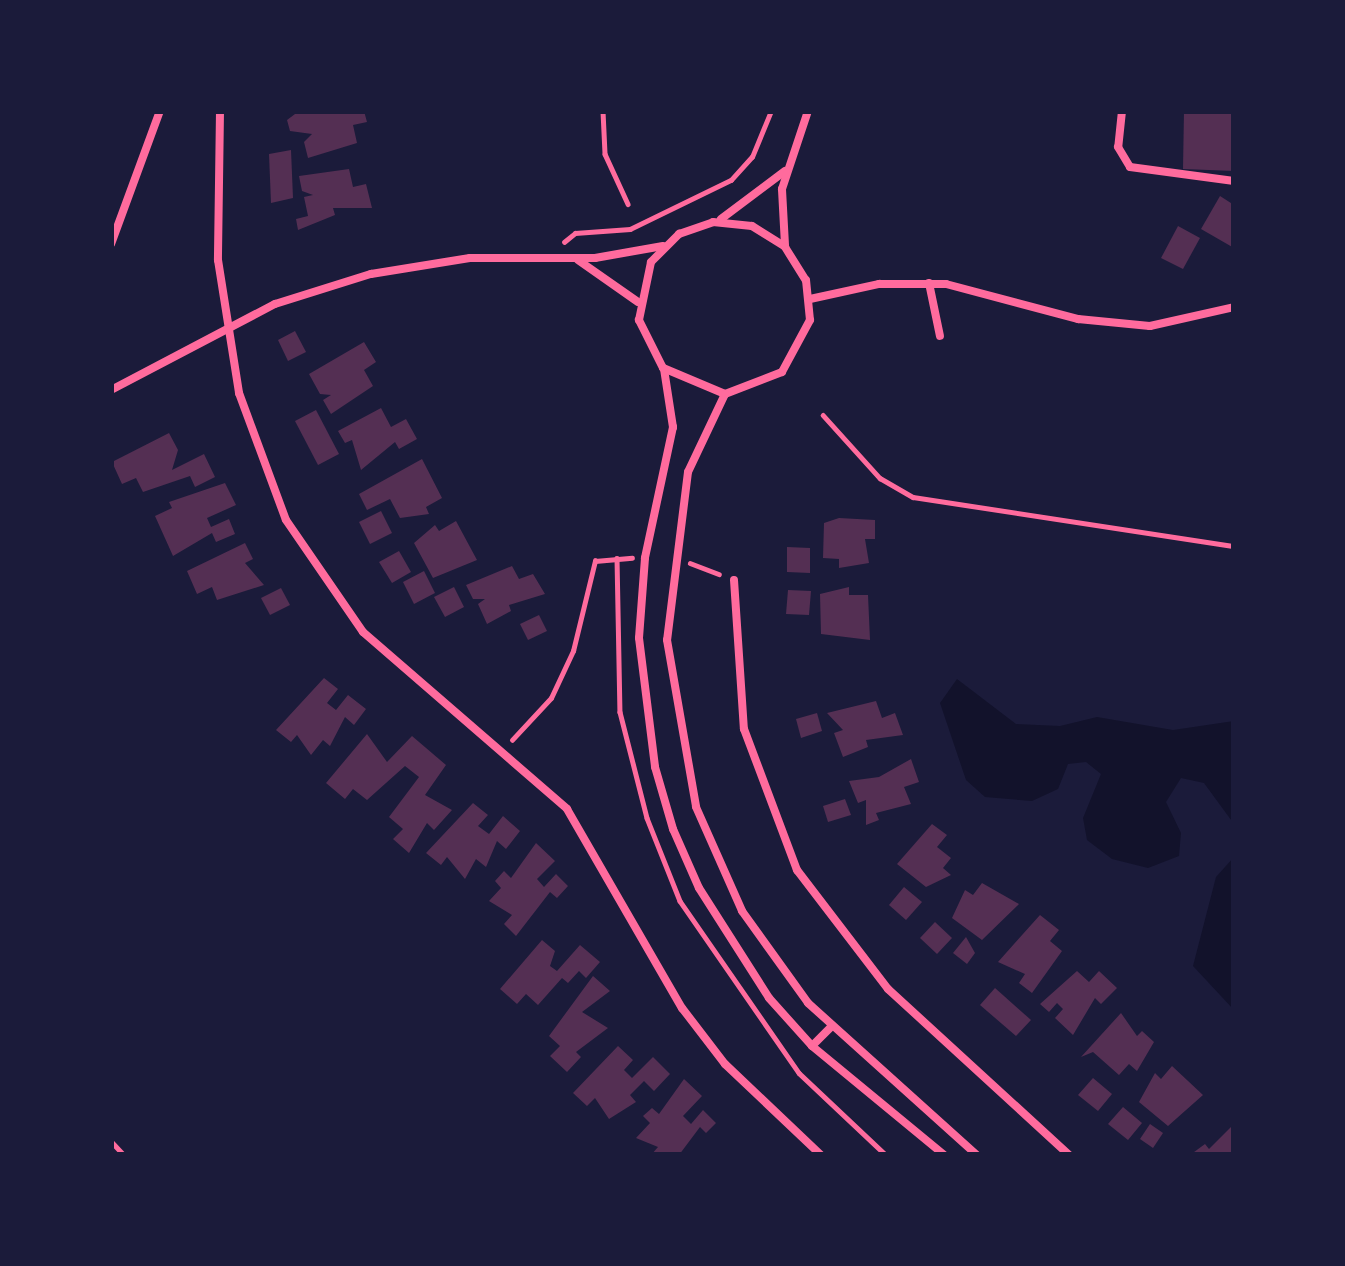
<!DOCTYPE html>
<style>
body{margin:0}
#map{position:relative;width:1345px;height:1266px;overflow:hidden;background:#1b1b3a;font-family:Karla,sans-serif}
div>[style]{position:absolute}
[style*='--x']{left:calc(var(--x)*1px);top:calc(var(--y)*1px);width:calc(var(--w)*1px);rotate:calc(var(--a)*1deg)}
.water>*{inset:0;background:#12122b}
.building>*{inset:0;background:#542f53}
.path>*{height:4.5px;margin:-2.25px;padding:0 2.25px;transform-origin:2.25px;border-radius:2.25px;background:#ff6b9d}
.service>*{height:8px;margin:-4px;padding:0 4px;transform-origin:4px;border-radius:4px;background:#ff6b9d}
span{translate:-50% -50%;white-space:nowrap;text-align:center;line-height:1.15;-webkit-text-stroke:9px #1b1b3a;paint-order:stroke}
.frame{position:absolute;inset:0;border:114px solid #1b1b3a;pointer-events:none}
</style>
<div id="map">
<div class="water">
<div style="clip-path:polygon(957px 679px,1016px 724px,1060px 726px,1097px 717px,1173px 730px,1234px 721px,1234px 824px,1204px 783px,1181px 778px,1166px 802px,1181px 833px,1179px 856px,1148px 868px,1112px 859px,1087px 840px,1083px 818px,1101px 774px,1086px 762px,1068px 764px,1058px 789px,1032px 801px,985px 797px,966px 780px,940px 703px)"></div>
<div style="clip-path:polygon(1234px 857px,1234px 1010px,1193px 966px,1216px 877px)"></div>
</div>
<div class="building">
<div style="clip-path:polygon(299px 111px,364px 111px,367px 122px,353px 125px,357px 143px,308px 158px,304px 142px,312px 134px,290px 131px,287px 120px)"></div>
<div style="clip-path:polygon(1184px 111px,1234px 111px,1234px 171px,1183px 169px)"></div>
<div style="clip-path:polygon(291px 150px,293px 198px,271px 203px,269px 154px)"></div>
<div style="clip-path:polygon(349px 169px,353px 187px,366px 184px,372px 208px,333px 208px,335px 215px,298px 230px,296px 219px,308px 216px,304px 197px,313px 195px,302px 191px,299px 176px)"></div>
<div style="clip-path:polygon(1220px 196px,1234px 205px,1234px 248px,1201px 229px)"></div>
<div style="clip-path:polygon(1178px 226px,1200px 238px,1183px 269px,1161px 258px)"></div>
<div style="clip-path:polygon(295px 331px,306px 352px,288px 361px,278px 340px)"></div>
<div style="clip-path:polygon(364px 342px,376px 362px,364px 370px,373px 386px,331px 414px,323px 400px,331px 395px,320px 394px,309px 374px)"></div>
<div style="clip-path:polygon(381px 408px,391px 427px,406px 419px,417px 439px,399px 449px,395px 442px,361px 470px,352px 440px,345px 443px,338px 431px)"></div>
<div style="clip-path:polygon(316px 410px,339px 454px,318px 465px,295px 421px)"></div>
<div style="clip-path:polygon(169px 433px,178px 450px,172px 470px,204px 454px,215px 477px,195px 487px,190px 476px,143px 492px,136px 478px,122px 484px,112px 462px)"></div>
<div style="clip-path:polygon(422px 459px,442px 498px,426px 507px,429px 514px,400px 518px,390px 499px,367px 510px,359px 494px)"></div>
<div style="clip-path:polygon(225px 483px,236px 505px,207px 518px,211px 527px,229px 519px,235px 534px,216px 542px,212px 533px,173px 556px,155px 516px,172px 508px,169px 502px)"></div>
<div style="clip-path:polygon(381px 511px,392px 533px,370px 544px,359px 522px)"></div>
<div style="clip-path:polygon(839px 518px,875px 520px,875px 539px,865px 539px,869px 563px,839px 568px,839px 559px,823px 558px,824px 523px)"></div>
<div style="clip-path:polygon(456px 521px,477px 560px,433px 578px,414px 543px,435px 525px,439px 531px)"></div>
<div style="clip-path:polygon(245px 543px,253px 559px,245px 563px,264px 585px,217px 600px,212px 587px,197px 594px,187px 571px)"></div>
<div style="clip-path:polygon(787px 547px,810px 548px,810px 573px,787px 572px)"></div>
<div style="clip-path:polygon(399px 551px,411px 572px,392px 583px,379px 562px)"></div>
<div style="clip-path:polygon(512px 566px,519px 579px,533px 574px,545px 594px,509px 605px,511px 611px,487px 624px,478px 604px,485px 599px,473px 599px,466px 585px)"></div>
<div style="clip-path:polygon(424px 571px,435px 593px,414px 604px,403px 582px)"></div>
<div style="clip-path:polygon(454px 587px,464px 607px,445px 617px,434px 597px)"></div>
<div style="clip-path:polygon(849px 587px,849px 595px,868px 595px,870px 640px,821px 634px,820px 594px)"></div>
<div style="clip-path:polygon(281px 588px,290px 605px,270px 615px,261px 598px)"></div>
<div style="clip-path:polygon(788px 590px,811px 591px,809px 615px,786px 614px)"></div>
<div style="clip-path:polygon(539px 615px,547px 631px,528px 640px,520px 624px)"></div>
<div style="clip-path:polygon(324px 678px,338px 689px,327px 703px,336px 710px,348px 695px,366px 709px,354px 725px,345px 717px,330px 746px,323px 740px,311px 755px,297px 735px,291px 742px,276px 730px)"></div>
<div style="clip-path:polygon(876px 701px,882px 718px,895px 713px,903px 735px,866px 740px,868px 747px,843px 757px,834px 733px,843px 730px,827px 713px)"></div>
<div style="clip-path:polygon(817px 713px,822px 731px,801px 738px,796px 719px)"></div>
<div style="clip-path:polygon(367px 734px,387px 762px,412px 736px,446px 765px,425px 795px,452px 810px,434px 830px,427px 823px,409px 853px,393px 839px,403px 829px,389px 817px,419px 777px,405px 766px,367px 800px,353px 789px,345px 799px,326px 783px)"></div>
<div style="clip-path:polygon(911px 759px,919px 782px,904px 787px,911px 804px,876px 813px,879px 820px,866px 825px,866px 800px,858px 803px,849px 781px,879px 777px)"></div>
<div style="clip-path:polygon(845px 799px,851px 815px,828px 822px,823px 806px)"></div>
<div style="clip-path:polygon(473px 803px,488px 815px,478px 826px,489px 834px,503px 816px,520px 831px,506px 849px,497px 841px,486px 867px,476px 859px,465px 879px,447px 857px,441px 865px,426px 853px)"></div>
<div style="clip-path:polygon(932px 824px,947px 835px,937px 847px,951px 858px,943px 868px,951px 875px,926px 887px,897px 864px)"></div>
<div style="clip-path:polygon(536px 843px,555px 861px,537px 879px,544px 887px,556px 874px,568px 886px,557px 898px,550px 892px,516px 936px,504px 924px,512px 915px,489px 901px,501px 888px,495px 881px,504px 871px,511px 878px)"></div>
<div style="clip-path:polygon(982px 883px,1019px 904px,982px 940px,952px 918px,965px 890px,973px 895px)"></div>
<div style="clip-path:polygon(904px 887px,922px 902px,906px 920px,889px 905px)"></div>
<div style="clip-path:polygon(1040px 915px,1059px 930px,1050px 941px,1062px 951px,1032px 993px,1019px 983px,1025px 974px,998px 962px)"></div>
<div style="clip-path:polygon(935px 922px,952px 938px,937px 954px,920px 938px)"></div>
<div style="clip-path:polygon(966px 937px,975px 953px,967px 964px,953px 953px)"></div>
<div style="clip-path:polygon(542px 940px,555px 951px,550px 966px,557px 971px,580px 945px,600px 962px,586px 978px,579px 971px,568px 983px,562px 978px,538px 1005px,526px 994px,517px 1004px,500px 989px)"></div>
<div style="clip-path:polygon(1077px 971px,1089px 982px,1099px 971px,1117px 988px,1101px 1004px,1095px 998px,1073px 1035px,1055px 1018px,1063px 1009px,1057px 1003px,1049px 1012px,1040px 1004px)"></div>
<div style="clip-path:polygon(593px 976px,610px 991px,582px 1012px,608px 1028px,576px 1052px,581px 1057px,567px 1072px,550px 1056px,560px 1046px,549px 1036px)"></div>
<div style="clip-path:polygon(995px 988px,1031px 1020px,1016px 1036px,980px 1005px)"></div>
<div style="clip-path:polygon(1121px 1013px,1137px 1036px,1142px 1031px,1154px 1042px,1137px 1071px,1129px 1064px,1119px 1075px,1093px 1052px,1081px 1057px)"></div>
<div style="clip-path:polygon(618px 1046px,633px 1060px,624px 1070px,632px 1078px,653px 1057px,670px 1074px,654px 1091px,644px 1081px,630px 1095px,636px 1102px,609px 1119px,595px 1098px,587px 1106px,573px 1093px)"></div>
<div style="clip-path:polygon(1172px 1066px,1203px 1095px,1168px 1126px,1139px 1102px,1155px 1073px,1161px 1079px)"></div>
<div style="clip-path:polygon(1093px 1078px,1112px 1094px,1098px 1111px,1078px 1095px)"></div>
<div style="clip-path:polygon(684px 1079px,702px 1096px,683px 1116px,691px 1124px,703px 1110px,716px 1123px,706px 1133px,700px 1127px,679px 1155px,651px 1155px,658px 1147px,636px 1138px,650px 1123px,643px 1116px,652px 1108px,659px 1114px)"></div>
<div style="clip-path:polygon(1123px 1107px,1142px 1123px,1128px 1140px,1108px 1124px)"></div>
<div style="clip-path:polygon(1150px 1124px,1163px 1133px,1153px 1148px,1140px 1139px)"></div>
<div style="clip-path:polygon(1234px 1124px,1234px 1155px,1190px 1155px,1205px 1144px,1209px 1149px)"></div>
</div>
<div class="path">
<div style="--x:603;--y:111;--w:43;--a:87.3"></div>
<div style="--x:605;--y:154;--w:55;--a:65.3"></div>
<div style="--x:564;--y:242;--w:14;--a:-39"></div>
<div style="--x:575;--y:233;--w:55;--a:-4.2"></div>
<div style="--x:630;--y:229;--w:112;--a:-25.9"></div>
<div style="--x:731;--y:180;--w:31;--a:-48"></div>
<div style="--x:752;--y:157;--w:50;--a:-67.6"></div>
<div style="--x:823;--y:415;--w:85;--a:47.9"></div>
<div style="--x:880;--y:478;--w:38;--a:30"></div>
<div style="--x:913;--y:497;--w:325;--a:8.7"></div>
<div style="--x:617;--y:558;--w:154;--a:88.9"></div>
<div style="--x:620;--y:712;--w:109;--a:75.7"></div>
<div style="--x:647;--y:818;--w:89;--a:68.3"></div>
<div style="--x:680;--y:901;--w:209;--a:55.3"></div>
<div style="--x:799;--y:1073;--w:120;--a:43.3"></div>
<div style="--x:690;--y:563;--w:31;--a:21"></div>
<div style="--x:512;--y:740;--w:57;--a:-47.1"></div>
<div style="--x:551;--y:698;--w:52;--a:-64.9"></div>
<div style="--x:573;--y:651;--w:93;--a:-76.3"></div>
<div style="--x:595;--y:561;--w:37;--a:-5"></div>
<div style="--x:111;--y:1141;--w:19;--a:47"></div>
</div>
<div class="service">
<div style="--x:220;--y:111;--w:149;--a:90.8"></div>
<div style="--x:218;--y:260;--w:135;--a:81"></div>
<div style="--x:239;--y:393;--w:135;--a:69.7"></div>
<div style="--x:286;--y:520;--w:136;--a:55.5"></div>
<div style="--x:363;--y:632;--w:270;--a:40.9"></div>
<div style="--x:567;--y:809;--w:230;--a:60"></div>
<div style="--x:682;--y:1008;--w:71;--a:52.5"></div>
<div style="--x:725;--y:1064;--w:132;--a:43.5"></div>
<div style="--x:1122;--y:111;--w:36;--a:96"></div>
<div style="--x:1118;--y:147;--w:23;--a:59"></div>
<div style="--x:1130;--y:167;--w:105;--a:7.7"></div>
<div style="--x:721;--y:219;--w:80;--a:-36.9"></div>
<div style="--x:111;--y:244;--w:142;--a:-69.8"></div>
<div style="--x:785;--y:245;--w:56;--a:-93.1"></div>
<div style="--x:782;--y:189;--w:82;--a:-71.6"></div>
<div style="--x:578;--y:260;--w:73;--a:35"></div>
<div style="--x:929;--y:283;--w:54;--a:78.3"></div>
<div style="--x:810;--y:299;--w:71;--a:-12.3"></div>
<div style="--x:879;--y:284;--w:67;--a:0"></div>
<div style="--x:946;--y:284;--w:137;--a:14.9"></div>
<div style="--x:1078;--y:319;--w:72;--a:5.6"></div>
<div style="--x:1150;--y:326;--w:86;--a:-12.7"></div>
<div style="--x:664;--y:369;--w:59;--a:81.2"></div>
<div style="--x:673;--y:427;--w:134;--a:102.1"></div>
<div style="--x:645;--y:558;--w:80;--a:94.3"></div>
<div style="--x:639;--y:638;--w:130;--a:82.9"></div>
<div style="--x:655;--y:767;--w:65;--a:73.8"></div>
<div style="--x:673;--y:829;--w:64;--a:66.2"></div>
<div style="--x:699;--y:888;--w:130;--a:57.5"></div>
<div style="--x:769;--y:998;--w:64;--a:48.1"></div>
<div style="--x:812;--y:1046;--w:171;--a:39.5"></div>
<div style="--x:111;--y:390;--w:185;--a:-27.7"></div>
<div style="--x:275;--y:304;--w:101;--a:-17.4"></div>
<div style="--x:371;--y:274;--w:100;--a:-9.2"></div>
<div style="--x:470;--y:258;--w:125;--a:0"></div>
<div style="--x:595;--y:258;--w:69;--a:-10"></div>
<div style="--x:725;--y:394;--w:67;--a:-157.2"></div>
<div style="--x:663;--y:368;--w:54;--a:-116.6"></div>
<div style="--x:639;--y:320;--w:59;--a:-78.3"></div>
<div style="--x:651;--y:262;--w:40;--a:-45"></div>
<div style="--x:679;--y:234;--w:36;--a:-19"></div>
<div style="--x:713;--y:222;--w:39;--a:6"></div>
<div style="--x:752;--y:226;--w:39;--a:32"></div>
<div style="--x:785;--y:247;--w:39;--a:58"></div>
<div style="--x:806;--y:280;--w:40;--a:84.3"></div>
<div style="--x:810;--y:320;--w:59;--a:118.3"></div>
<div style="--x:782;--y:372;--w:61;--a:158.9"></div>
<div style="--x:725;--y:394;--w:86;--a:115.4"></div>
<div style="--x:688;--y:472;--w:169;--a:97.1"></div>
<div style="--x:667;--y:640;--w:169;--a:80.1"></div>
<div style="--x:696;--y:807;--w:114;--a:66.1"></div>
<div style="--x:742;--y:911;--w:113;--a:54.3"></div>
<div style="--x:808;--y:1003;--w:227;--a:42"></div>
<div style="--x:734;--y:580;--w:149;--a:86.2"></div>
<div style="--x:744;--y:729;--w:151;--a:69.4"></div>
<div style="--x:797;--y:870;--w:150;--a:52.6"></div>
<div style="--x:888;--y:989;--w:246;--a:42.5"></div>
<div style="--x:812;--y:1046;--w:27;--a:-45"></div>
</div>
<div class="frame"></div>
</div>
